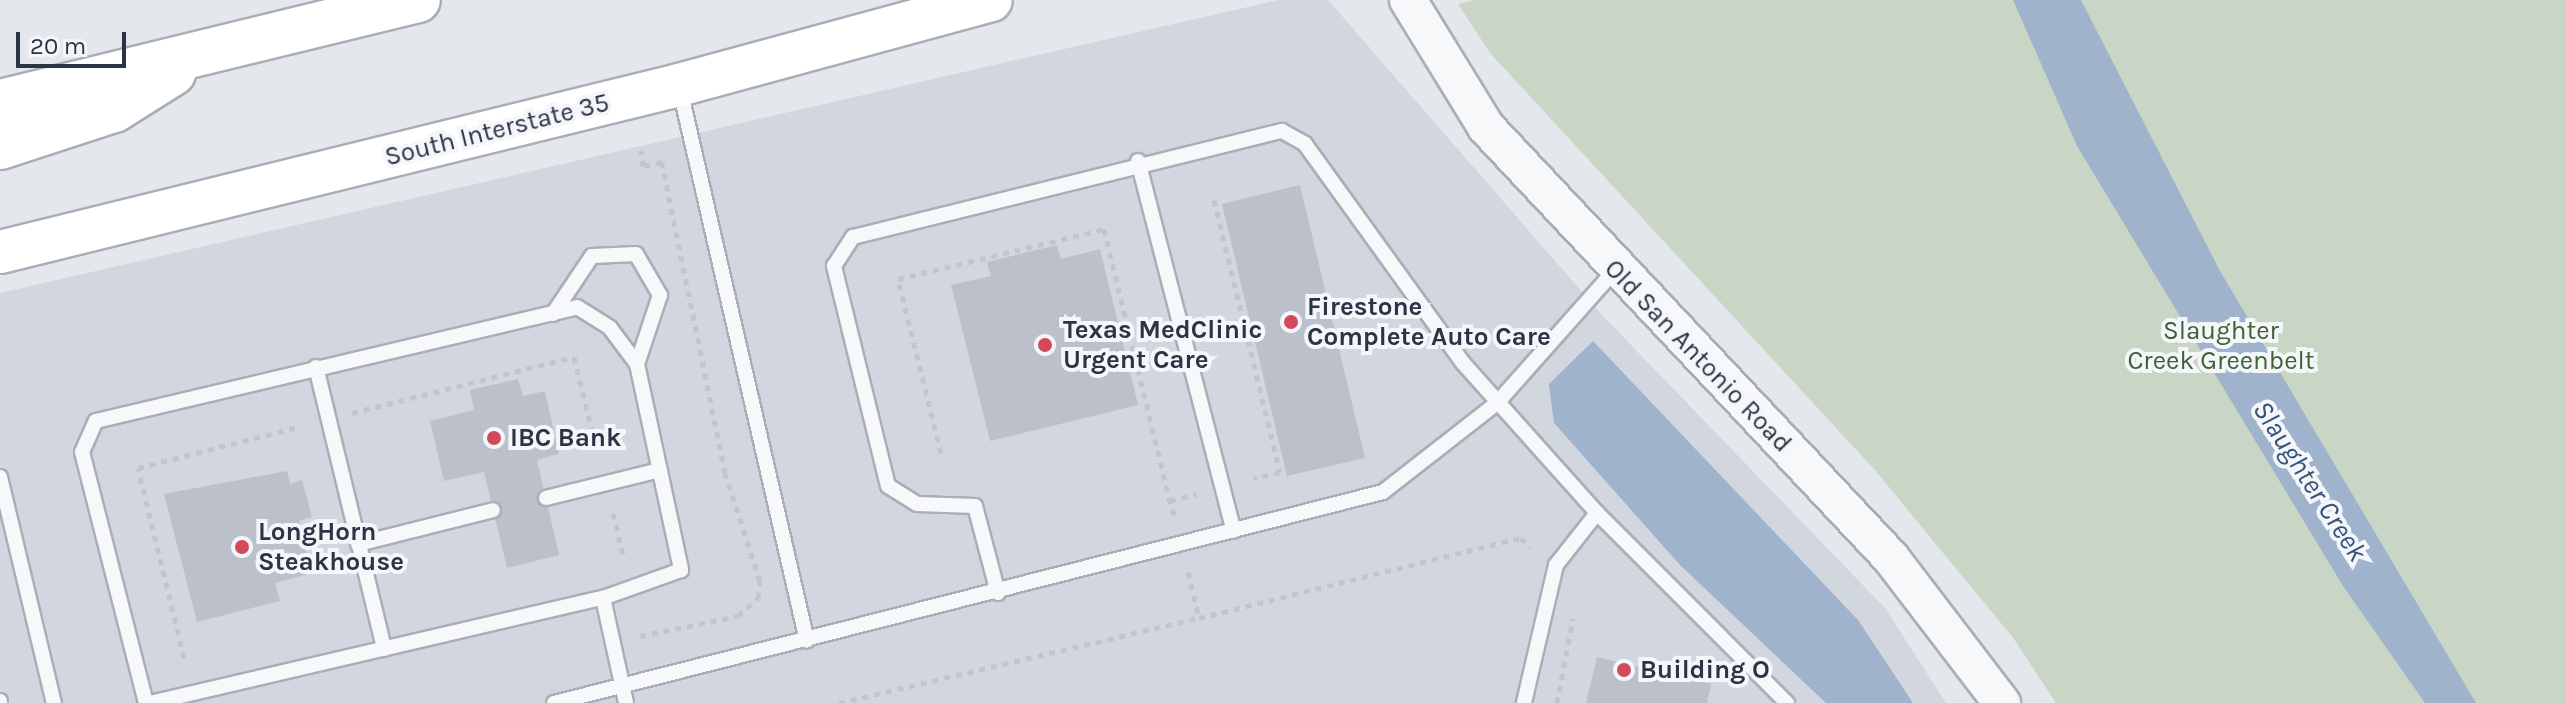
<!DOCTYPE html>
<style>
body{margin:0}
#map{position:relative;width:2566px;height:703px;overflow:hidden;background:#e4e7ec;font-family:Karla,sans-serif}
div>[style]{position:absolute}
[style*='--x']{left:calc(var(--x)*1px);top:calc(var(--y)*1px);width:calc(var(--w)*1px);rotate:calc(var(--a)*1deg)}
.built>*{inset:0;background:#d2d6de}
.green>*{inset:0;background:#c9d6c5}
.water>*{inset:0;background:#9fb4cc}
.building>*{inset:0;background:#bbc0ca}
.path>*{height:5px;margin-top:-2.5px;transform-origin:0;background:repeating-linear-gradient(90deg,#c2c5cb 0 6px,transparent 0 12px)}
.roads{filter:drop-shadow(2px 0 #a9aeb7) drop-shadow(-2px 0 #a9aeb7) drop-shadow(0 2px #a9aeb7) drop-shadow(0 -2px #a9aeb7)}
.service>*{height:14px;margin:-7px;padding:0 7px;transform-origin:7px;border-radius:7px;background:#f7f8fa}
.tertiary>*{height:36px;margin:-18px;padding:0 18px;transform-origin:18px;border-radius:18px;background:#f7f8fa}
.secondary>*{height:42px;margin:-21px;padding:0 21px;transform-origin:21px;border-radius:21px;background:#fff}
.motorway>*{height:44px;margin:-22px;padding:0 22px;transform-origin:22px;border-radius:22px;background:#fff}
.dots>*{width:22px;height:22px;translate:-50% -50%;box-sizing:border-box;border:4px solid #f4f6f9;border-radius:50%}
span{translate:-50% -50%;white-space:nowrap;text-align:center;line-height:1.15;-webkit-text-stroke:8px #f4f6f9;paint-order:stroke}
.street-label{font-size:26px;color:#2b3445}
.poi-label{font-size:26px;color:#2b3445;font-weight:700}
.left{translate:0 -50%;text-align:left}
.park-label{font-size:26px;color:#3f6138}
.water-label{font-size:28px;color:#34527a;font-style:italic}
.scale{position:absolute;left:16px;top:32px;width:110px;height:36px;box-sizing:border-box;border:4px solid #2b3445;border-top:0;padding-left:10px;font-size:24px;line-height:28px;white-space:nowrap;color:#2b3445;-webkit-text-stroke:6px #f4f6f9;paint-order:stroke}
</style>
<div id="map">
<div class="built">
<div style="clip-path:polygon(1278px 0,1328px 0,1603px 316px,1885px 608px,1946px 703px,0 703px,0 293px)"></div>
</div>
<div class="green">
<div style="clip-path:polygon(1474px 0,2566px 0,2566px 703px,2056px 703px,2014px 639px,1874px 469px,1490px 53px,1458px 4px)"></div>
</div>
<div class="water">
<div style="clip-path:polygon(2013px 0,2081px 0,2220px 271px,2476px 703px,2425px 703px,2343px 586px,2077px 146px)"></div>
<div style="clip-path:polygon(1593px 341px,1858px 620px,1913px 703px,1826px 703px,1680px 565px,1554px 423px,1549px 384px)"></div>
</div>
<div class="building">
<div style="clip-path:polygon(1300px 185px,1365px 458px,1287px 476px,1222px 204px)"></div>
<div style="clip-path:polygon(1057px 245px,1061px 259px,1100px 249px,1138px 405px,990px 441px,951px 285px,991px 276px,987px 262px)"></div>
<div style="clip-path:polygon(518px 379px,523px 396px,545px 391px,559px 454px,537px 460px,559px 555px,507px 568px,484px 472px,444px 481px,430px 421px,474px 410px,470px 390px)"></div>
<div style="clip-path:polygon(287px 471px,290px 484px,302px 480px,312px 517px,299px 521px,312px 573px,275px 583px,280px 601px,197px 622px,164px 494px)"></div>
<div style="clip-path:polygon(1597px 657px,1711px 684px,1707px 703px,1586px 703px)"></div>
</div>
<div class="path">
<div style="--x:1214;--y:200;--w:280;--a:76.4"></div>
<div style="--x:1280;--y:472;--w:27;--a:167"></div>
<div style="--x:352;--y:413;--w:229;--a:-14.2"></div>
<div style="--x:574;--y:357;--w:93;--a:76.3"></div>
<div style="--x:941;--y:453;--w:179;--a:-103.9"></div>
<div style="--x:898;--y:279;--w:212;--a:-13.6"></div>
<div style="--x:1104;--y:229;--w:280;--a:76.4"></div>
<div style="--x:613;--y:513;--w:43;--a:76.6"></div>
<div style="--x:1174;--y:515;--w:15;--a:-106"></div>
<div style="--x:1170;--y:501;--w:27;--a:-15"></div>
<div style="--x:1188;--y:572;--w:47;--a:76.6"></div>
<div style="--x:1199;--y:618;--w:332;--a:-14"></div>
<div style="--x:1521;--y:538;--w:13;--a:48"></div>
<div style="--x:640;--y:636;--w:100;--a:-11.5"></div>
<div style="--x:738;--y:616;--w:27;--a:-42"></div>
<div style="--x:758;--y:598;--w:17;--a:-83"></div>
<div style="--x:760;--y:581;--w:114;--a:-108"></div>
<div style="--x:725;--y:473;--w:317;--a:-101.5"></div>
<div style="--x:662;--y:162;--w:19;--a:168"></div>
<div style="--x:643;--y:166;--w:16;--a:-97"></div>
<div style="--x:184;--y:658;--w:195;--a:-103.6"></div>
<div style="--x:138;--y:468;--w:168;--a:-14.4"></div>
<div style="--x:839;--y:703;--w:370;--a:-13.3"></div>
<div style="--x:1557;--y:703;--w:86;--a:-79.3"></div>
</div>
<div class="roads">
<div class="service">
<div style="--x:680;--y:90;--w:565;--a:77.02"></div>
<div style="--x:1138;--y:161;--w:382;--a:75.5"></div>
<div style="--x:553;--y:314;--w:70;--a:-56.1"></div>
<div style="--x:592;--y:256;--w:44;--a:-2.6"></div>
<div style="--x:636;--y:254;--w:48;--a:59.7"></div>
<div style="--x:660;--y:295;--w:73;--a:108.4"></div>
<div style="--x:316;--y:367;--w:290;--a:76.4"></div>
<div style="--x:0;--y:477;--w:232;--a:76.6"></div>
<div style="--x:546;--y:498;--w:117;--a:-13.8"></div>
<div style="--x:1597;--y:513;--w:269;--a:45"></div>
<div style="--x:358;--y:544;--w:139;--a:-14.1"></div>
<div style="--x:998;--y:593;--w:90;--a:-104.8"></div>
<div style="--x:975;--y:506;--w:58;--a:-178"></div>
<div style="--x:917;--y:504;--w:34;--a:-148"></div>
<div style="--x:888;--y:486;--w:227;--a:-103.8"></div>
<div style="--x:834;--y:266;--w:35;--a:-57"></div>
<div style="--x:853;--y:237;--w:442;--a:-13.9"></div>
<div style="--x:1282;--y:131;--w:26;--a:29"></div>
<div style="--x:1305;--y:144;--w:270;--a:54.2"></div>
<div style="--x:1463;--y:363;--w:201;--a:48.2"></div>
<div style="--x:1597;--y:513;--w:66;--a:128.3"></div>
<div style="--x:1556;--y:565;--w:142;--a:103.1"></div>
<div style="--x:0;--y:701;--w:2;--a:90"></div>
<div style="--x:146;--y:703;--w:259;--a:-104.3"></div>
<div style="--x:82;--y:452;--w:34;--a:-66"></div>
<div style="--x:96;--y:421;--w:494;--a:-13.3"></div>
<div style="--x:577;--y:307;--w:39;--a:32"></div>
<div style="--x:610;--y:328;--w:45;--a:53.1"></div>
<div style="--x:637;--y:364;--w:211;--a:77.9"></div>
<div style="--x:681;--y:570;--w:83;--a:160.3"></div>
<div style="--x:603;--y:598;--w:107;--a:77.6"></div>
<div style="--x:150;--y:703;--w:465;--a:-13.1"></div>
<div style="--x:554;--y:703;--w:855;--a:-14.28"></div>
<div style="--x:1383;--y:492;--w:145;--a:-38"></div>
<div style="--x:1497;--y:403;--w:178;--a:-48.4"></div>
</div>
<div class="tertiary">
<div style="--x:1408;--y:0;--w:149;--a:58.4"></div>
<div style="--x:1486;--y:127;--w:591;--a:46.78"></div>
<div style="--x:1891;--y:558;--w:183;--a:52.6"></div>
</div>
<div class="secondary">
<div style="--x:0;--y:252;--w:699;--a:-13.82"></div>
<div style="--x:679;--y:85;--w:323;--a:-15.2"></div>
</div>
<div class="motorway">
<div style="--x:0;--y:102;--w:430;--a:-13.7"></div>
<div style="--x:0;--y:147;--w:120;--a:-18"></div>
<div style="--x:114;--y:110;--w:70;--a:-32.1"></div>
</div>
</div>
<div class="dots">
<div style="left:1291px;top:322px;background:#d1495b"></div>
<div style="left:1045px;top:345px;background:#d1495b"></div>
<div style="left:494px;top:438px;background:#d1495b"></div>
<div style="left:242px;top:547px;background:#d1495b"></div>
<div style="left:1624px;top:670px;background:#d1495b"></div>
</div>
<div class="street-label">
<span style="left:497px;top:130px;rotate:-14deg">South Interstate 35</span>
<span style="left:1698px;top:356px;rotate:46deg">Old San Antonio Road</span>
</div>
<div class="poi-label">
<span class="left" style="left:1307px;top:322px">Firestone<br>Complete Auto Care</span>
<span class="left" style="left:1063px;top:345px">Texas MedClinic<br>Urgent Care</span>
<span class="left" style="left:510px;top:438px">IBC Bank</span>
<span class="left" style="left:258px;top:547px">LongHorn<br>Steakhouse</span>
<span class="left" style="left:1640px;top:670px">Building O</span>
</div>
<div class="park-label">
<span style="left:2221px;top:346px">Slaughter<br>Creek Greenbelt</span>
</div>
<div class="water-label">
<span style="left:2310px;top:481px;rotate:57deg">Slaughter Creek</span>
</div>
<div class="scale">20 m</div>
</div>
